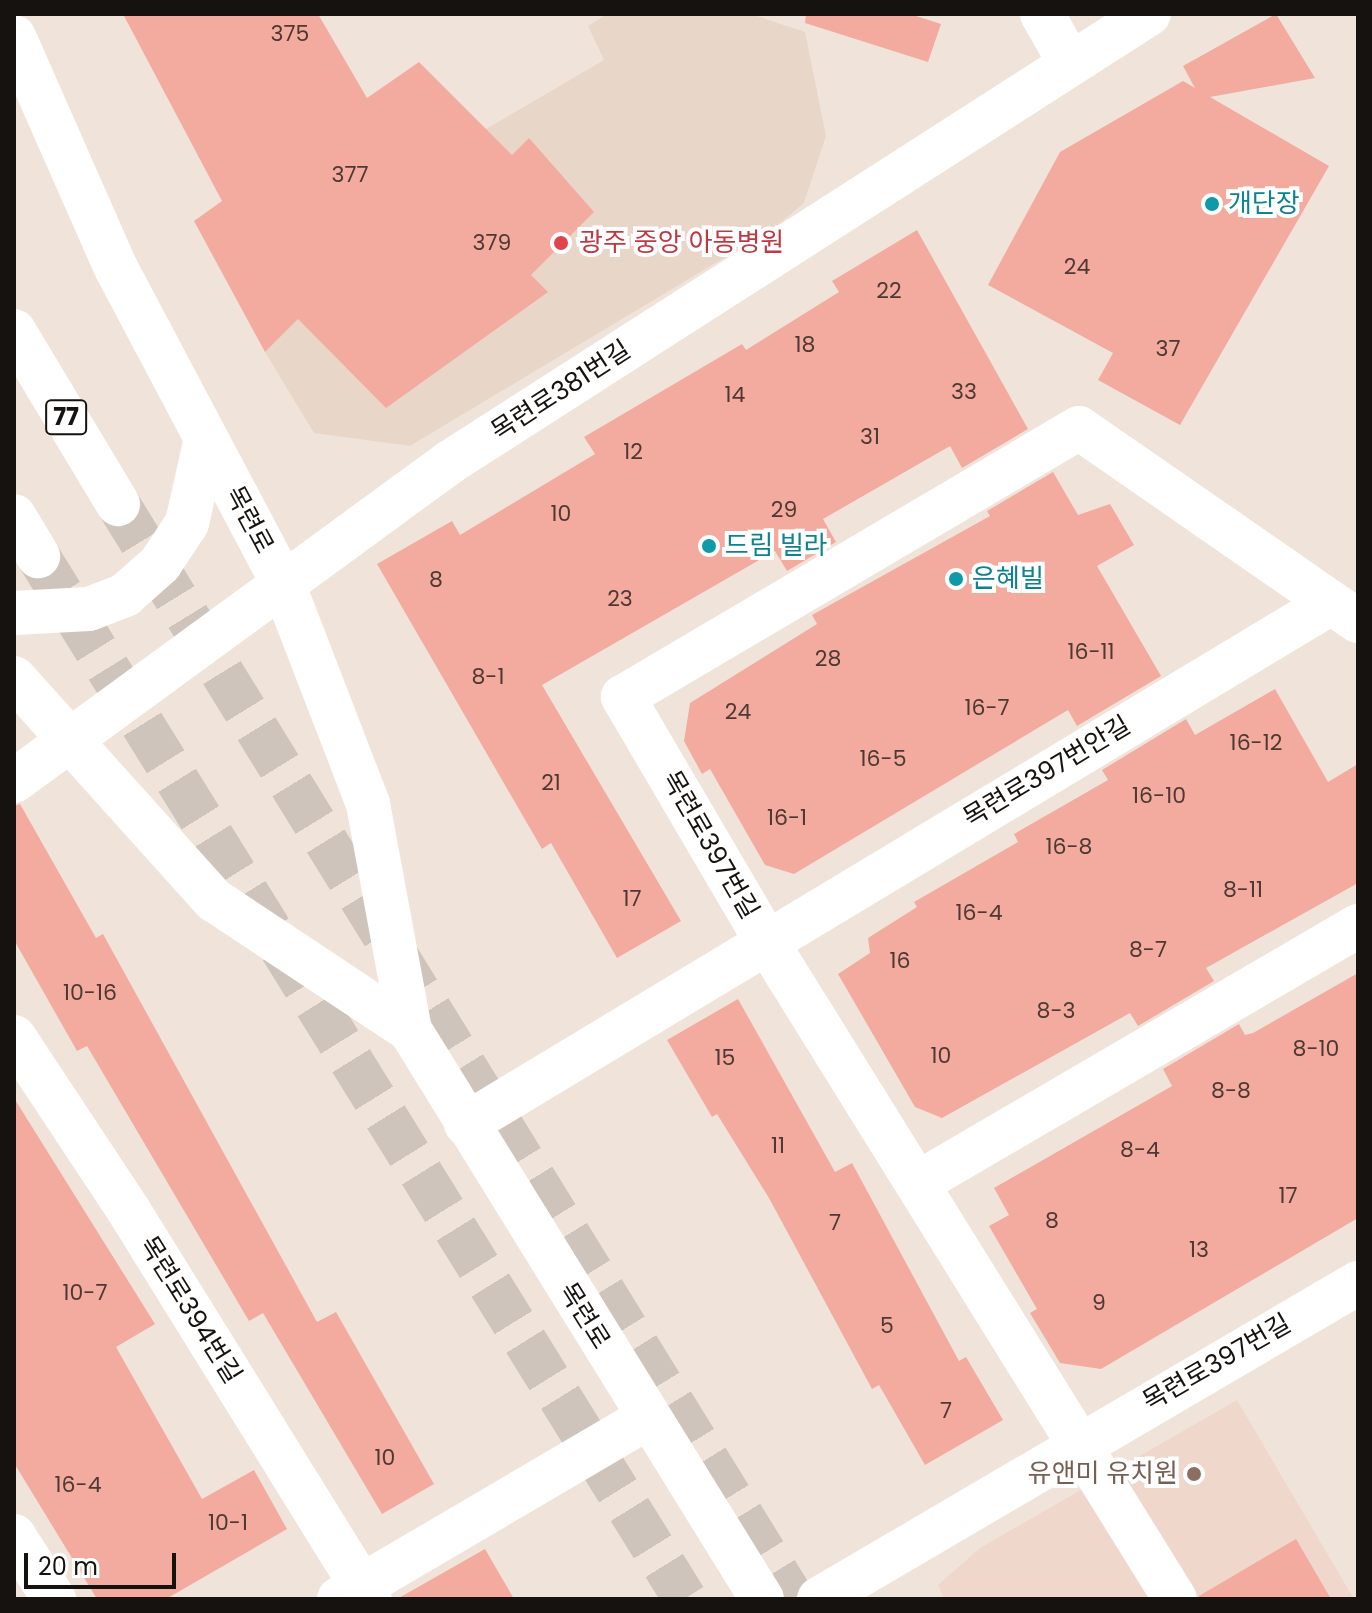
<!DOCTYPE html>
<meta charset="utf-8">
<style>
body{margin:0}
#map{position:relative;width:1372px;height:1613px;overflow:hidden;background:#f0e4da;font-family:Poppins,"Noto Sans KR",sans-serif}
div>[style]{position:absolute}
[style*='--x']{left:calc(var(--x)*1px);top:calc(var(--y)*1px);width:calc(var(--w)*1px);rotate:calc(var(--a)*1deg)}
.built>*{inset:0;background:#e8d7c8}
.education>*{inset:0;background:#efd7cc}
.building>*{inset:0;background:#f2ab9e}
.highway-tunnel>*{height:44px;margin-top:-22px;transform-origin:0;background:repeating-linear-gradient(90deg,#cfc4bc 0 44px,transparent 0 66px)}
.minor>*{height:44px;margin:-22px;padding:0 22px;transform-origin:22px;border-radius:22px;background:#fff}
.major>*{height:44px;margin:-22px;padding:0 22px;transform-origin:22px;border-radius:22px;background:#fff}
.highway>*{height:44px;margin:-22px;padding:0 22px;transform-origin:22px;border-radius:22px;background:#fff}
.dots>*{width:22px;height:22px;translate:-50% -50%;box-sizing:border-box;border:4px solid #fff;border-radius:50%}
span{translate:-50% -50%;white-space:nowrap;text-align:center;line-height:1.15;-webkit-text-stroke:8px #fff;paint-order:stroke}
.number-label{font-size:22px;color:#4d3833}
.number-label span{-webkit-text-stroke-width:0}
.shield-label span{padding:2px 6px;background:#fff;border:2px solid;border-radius:6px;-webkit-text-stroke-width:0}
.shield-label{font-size:24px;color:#16120f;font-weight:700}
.culture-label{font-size:26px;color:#0d838f}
.left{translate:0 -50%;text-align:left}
.health-label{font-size:26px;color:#be3a42}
.street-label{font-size:26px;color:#16120f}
.education-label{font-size:26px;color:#785e54}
.right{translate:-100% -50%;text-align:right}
.frame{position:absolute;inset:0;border:16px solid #16120f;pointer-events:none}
.scale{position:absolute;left:24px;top:1553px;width:152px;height:36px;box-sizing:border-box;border:4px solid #16120f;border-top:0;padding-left:10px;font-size:24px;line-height:28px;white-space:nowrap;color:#16120f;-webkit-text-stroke:6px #fff;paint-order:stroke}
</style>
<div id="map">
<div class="built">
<div style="clip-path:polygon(607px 14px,751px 14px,805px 32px,826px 136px,804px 203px,774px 228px,410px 446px,314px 433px,265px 352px,486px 129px,604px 60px,588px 26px)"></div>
</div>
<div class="education">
<div style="clip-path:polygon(1237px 1400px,1354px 1599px,944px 1599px,938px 1585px,980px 1548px)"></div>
</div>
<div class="building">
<div style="clip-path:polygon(123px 14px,318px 14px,367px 98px,419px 62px,512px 155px,529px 138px,594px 212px,531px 275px,548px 292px,386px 408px,298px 319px,265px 352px,194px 221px,222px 201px)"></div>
<div style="clip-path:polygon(806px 14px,910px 14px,941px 24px,928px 62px,805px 23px)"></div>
<div style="clip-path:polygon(1276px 14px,1315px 78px,1210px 97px,1329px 166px,1180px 425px,1098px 380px,1113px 353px,988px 285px,1060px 152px,1183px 81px,1195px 88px,1183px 66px)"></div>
<div style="clip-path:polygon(917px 230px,1028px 429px,962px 468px,950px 446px,823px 519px,836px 542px,787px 571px,775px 551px,542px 685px,681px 921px,617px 958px,551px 843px,542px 849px,377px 564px,452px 521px,460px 535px,595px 454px,584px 437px,742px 344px,746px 350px,839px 292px,832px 281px)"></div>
<div style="clip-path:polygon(1053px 472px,1078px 515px,1110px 504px,1134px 545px,1097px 566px,1161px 676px,1077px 726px,1068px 710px,794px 874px,765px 865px,710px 769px,702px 774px,684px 741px,690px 703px,817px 624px,812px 615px,990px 516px,987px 511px)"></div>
<div style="clip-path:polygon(1275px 689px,1328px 782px,1358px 764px,1358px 883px,1206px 968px,1214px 981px,1138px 1026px,1130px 1013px,942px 1118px,915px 1107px,838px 974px,870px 953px,868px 938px,917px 907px,914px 902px,1018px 842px,1014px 834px,1108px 780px,1102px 770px,1186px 719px,1195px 735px)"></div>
<div style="clip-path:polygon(20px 804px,96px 938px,103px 934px,317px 1322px,336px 1312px,434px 1484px,382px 1514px,263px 1313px,249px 1321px,87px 1046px,77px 1051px,14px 940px,14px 806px)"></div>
<div style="clip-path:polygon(1358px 973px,1358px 1218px,1101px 1369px,1060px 1363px,1030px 1313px,1037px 1309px,989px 1226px,1009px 1215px,994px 1188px,1172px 1086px,1163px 1069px,1239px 1024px,1245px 1035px,1253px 1033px)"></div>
<div style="clip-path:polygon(738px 999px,835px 1172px,852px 1163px,959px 1361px,966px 1357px,1003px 1420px,925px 1465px,879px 1385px,872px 1389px,769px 1198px,717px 1114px,712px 1117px,667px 1040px)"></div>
<div style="clip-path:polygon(14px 1098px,155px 1324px,116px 1347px,202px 1499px,254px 1470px,287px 1529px,166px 1599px,97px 1599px,14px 1463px)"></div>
<div style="clip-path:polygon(1296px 1539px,1331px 1599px,1200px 1599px,1199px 1596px)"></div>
<div style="clip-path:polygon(485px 1549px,514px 1599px,397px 1599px)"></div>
</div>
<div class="highway-tunnel">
<div style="--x:118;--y:504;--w:1286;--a:58.35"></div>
<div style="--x:38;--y:556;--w:1227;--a:58.19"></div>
</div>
<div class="minor">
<div style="--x:1042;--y:14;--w:56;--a:60.3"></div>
<div style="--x:14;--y:781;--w:540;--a:-36.19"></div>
<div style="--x:450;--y:462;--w:830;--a:-32.66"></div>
<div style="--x:14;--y:1037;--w:209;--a:56.5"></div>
<div style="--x:129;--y:1211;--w:457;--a:58.2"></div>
<div style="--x:466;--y:1124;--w:1008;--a:-31.07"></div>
<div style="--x:918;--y:1183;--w:510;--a:-30.29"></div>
<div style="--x:14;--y:1536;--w:75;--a:57.6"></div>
<div style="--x:339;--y:1599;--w:357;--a:-30.4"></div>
<div style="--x:819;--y:1599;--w:625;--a:-30.38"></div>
<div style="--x:1175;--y:1599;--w:777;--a:-121.85"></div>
<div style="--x:765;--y:939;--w:281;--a:-120.4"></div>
<div style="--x:623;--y:697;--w:529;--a:-30.54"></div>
<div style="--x:1079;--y:428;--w:339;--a:34.7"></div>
</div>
<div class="major">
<div style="--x:14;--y:37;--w:253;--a:66.2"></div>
<div style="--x:116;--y:268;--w:354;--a:62.1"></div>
<div style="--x:282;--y:581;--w:239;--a:68.9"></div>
<div style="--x:368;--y:804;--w:230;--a:79.5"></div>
<div style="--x:410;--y:1030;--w:669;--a:58.26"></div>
<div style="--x:14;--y:613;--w:75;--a:-3.1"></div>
<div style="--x:89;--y:609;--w:39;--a:-21"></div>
<div style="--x:125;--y:595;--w:47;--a:-41.5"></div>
<div style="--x:160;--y:564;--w:49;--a:-56.6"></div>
<div style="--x:187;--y:523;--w:86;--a:-77.3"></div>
<div style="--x:14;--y:678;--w:299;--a:48"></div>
<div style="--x:214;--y:900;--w:235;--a:33.6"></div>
</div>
<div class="highway">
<div style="--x:14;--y:331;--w:202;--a:59"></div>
<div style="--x:14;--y:516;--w:47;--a:59"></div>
</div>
<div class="dots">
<div style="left:1212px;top:204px;background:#0f9aa8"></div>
<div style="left:561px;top:243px;background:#e0444e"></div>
<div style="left:709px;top:546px;background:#0f9aa8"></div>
<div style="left:956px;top:579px;background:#0f9aa8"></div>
<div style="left:1194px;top:1474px;background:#8d6e63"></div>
</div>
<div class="number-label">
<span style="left:290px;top:34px">375</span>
<span style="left:350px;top:175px">377</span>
<span style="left:492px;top:243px">379</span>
<span style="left:1077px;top:267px">24</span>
<span style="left:889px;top:291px">22</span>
<span style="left:805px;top:345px">18</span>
<span style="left:1168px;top:349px">37</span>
<span style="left:964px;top:392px">33</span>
<span style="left:735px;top:395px">14</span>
<span style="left:870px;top:437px">31</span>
<span style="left:633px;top:452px">12</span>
<span style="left:784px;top:510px">29</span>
<span style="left:561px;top:514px">10</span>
<span style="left:436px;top:580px">8</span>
<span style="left:620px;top:599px">23</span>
<span style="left:1091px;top:652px">16-11</span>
<span style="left:828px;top:659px">28</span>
<span style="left:488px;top:677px">8-1</span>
<span style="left:987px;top:708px">16-7</span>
<span style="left:738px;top:712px">24</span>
<span style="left:1256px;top:743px">16-12</span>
<span style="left:883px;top:759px">16-5</span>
<span style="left:551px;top:783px">21</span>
<span style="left:1159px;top:796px">16-10</span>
<span style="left:787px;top:818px">16-1</span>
<span style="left:1069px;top:847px">16-8</span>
<span style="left:1243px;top:890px">8-11</span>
<span style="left:632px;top:899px">17</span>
<span style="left:979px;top:913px">16-4</span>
<span style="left:1148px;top:950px">8-7</span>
<span style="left:900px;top:961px">16</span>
<span style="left:90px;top:993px">10-16</span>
<span style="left:1056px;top:1011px">8-3</span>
<span style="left:1316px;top:1049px">8-10</span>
<span style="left:941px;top:1056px">10</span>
<span style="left:725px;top:1058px">15</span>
<span style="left:1231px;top:1091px">8-8</span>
<span style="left:778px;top:1146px">11</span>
<span style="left:1140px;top:1150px">8-4</span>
<span style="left:1288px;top:1196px">17</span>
<span style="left:1052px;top:1221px">8</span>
<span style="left:835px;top:1223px">7</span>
<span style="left:1199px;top:1250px">13</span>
<span style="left:85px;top:1293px">10-7</span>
<span style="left:1099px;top:1303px">9</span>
<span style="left:887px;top:1326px">5</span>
<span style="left:946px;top:1411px">7</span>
<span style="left:385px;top:1458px">10</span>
<span style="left:78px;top:1485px">16-4</span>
<span style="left:228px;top:1523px">10-1</span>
</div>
<div class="shield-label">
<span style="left:66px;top:417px">77</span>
</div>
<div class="culture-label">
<span class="left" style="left:1228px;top:204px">개단장</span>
<span class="left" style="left:725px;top:546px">드림 빌라</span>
<span class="left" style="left:972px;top:579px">은혜빌</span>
</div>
<div class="health-label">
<span class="left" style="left:579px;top:243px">광주 중앙 아동병원</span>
</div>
<div class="street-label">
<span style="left:561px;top:391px;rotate:-33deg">목련로381번길</span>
<span style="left:249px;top:520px;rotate:62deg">목련로</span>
<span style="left:1047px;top:772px;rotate:-31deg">목련로397번안길</span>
<span style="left:710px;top:845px;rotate:60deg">목련로397번길</span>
<span style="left:190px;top:1310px;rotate:58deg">목련로394번길</span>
<span style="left:584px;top:1316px;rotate:58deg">목련로</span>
<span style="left:1217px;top:1363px;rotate:-30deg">목련로397번길</span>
</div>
<div class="education-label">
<span class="right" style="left:1178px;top:1474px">유앤미 유치원</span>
</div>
<div class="frame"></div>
<div class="scale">20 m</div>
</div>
